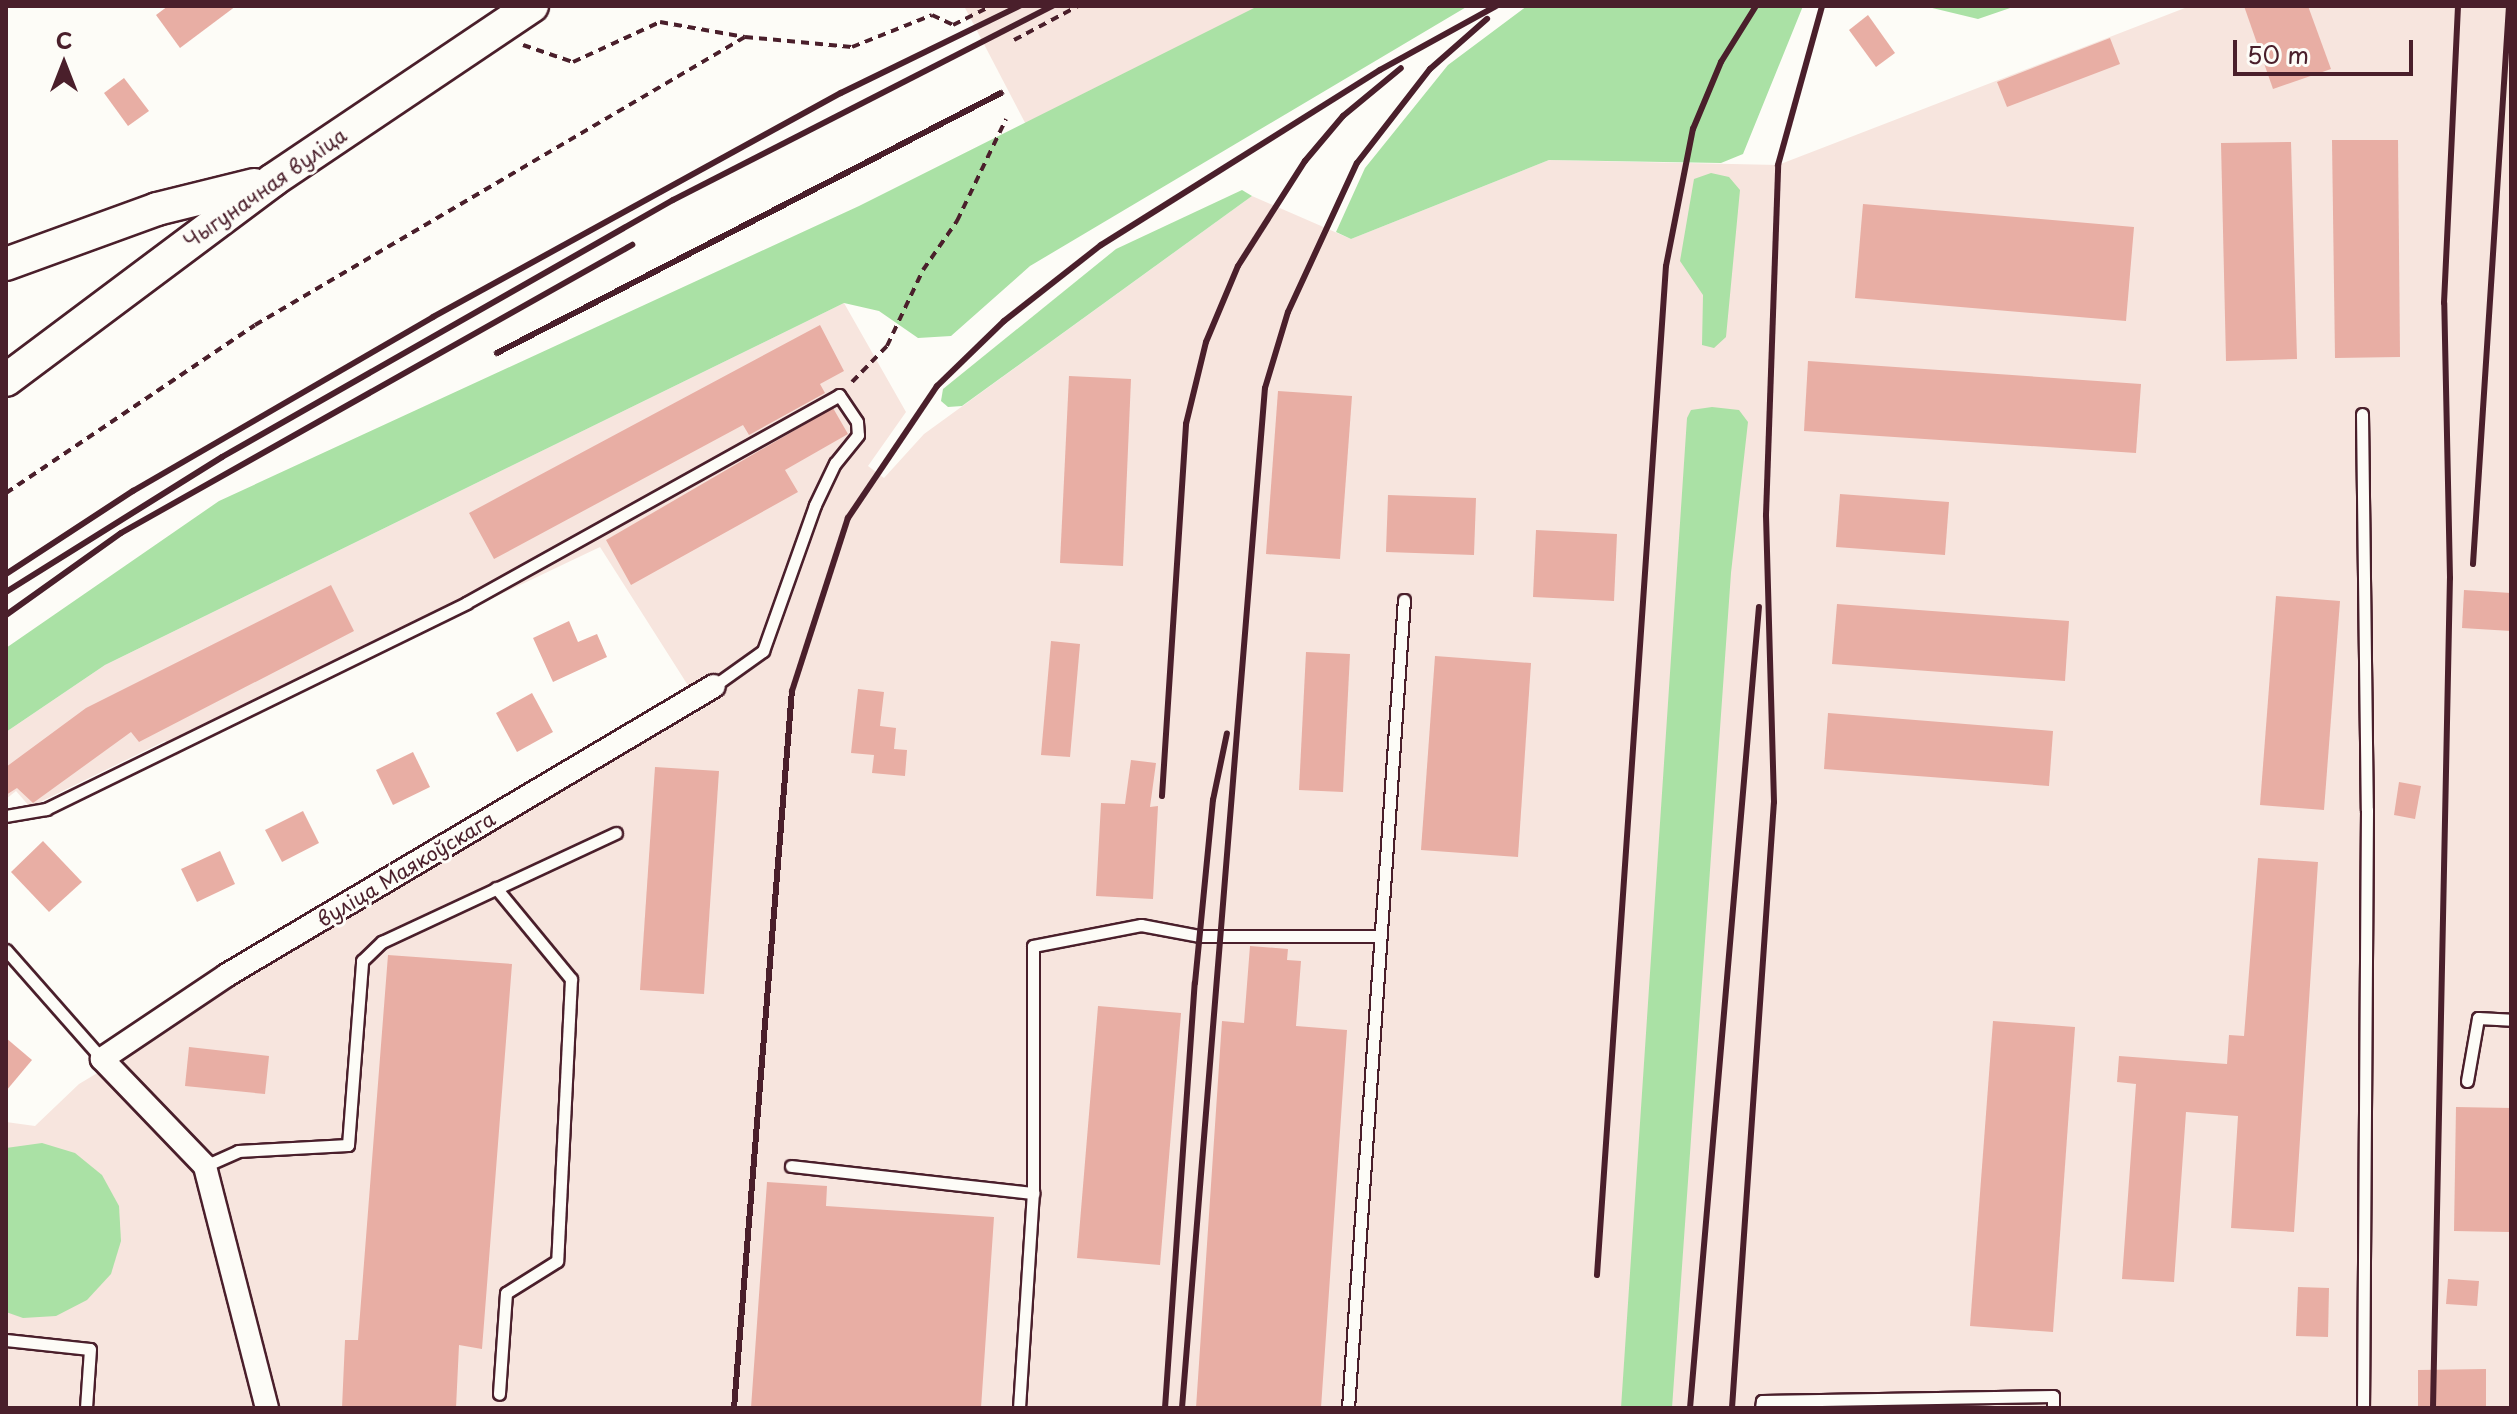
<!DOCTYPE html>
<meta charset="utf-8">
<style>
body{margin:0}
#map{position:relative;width:2517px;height:1414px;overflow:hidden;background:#fdfcf7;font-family:"Playpen Sans",sans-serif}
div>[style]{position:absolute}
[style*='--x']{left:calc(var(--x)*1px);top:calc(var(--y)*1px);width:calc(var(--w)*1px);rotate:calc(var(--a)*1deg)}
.built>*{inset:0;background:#f7e5de}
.green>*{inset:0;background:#aae1a5}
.building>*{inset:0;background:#e8aea4}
.path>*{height:4px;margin-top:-2px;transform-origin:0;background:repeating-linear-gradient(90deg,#4a1f2b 0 8px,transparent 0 14px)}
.roads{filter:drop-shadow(2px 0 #4a1f2b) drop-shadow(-2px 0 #4a1f2b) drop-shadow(0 2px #4a1f2b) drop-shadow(0 -2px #4a1f2b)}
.lane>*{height:11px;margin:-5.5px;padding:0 5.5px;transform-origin:5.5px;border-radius:5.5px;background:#fdfcf7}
.street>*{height:22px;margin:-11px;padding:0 11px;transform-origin:11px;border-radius:11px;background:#fdfcf7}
.secondary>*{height:32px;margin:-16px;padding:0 16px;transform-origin:16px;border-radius:16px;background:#fdfcf7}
.rail>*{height:6px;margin:-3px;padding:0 3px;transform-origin:3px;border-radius:3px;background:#4a1f2b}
span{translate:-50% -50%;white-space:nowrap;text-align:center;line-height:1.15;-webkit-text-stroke:6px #fdfcf7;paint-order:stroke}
.street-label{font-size:20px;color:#4a1f2b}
.frame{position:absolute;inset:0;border:8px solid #4a1f2b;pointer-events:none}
.north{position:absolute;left:24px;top:24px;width:80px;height:80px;-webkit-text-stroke:6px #fdfcf7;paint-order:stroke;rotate:0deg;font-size:22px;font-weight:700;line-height:32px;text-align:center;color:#4a1f2b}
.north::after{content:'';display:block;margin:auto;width:28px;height:36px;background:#4a1f2b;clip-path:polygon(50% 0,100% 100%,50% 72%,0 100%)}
.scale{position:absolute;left:2233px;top:40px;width:180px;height:36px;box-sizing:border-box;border:4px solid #4a1f2b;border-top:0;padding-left:10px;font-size:24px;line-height:28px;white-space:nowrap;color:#4a1f2b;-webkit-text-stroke:6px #fdfcf7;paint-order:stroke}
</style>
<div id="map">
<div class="built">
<div style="clip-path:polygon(964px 6px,1288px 6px,1033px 138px)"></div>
<div style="clip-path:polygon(2190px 6px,2511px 6px,2511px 1408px,6px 1408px,6px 1122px,35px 1126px,79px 1084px,129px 1054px,187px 1007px,703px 709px,600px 547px,234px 721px,176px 756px,165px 741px,30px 807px,16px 791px,6px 799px,6px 732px,105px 665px,844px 303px,906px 412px,868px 466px,884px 478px,924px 434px,1252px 196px,1351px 239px,1549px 160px,1778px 165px)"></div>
</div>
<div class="green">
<div style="clip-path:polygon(1258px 6px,1468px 6px,1030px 266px,951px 336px,918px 338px,879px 311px,844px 303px,105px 665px,6px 732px,6px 648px,219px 501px,859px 206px)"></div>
<div style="clip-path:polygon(1527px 6px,1803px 6px,1743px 154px,1721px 163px,1549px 160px,1351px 239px,1336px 232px,1365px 168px,1448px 65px)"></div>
<div style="clip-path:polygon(1924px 6px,2016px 6px,1978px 19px)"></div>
<div style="clip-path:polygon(1711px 173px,1729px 177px,1740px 190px,1726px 337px,1714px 348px,1702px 345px,1703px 295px,1680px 261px,1694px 179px)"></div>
<div style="clip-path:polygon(1242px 190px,1252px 196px,962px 406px,948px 407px,941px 401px,943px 389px,1116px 249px)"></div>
<div style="clip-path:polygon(1712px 407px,1739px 410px,1748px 422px,1731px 573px,1672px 1408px,1621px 1408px,1687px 418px,1691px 410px)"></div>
<div style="clip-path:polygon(42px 1143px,75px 1153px,102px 1175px,119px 1206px,121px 1241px,111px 1274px,87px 1300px,56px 1316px,23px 1318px,6px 1312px,6px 1148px)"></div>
</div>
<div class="building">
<div style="clip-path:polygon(168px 6px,236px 6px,180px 48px,156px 15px)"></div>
<div style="clip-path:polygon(2244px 6px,2308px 6px,2331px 69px,2273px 89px)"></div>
<div style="clip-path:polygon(1868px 15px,1895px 53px,1876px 67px,1849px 30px)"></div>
<div style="clip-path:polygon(2110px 38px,2120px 64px,2007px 107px,1997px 82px)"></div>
<div style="clip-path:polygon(124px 78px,149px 111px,128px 126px,104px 93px)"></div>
<div style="clip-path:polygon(2332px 140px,2398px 140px,2400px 357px,2335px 358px)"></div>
<div style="clip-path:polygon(2291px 142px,2297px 359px,2226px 361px,2221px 143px)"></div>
<div style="clip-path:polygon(1863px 204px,2134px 227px,2126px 321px,1855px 298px)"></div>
<div style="clip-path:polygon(820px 325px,844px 371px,820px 384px,825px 393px,749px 435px,743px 425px,494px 559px,469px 513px)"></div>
<div style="clip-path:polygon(1808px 361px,2141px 384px,2136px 453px,1804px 431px)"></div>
<div style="clip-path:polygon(1069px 376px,1131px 379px,1123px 566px,1060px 563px)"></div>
<div style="clip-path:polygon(1278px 391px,1352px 396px,1340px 559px,1266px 554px)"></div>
<div style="clip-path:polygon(833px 408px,848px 434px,785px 470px,798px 492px,631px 585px,606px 540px)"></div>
<div style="clip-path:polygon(1840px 494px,1949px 502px,1945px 555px,1836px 547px)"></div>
<div style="clip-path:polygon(1388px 495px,1476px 498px,1474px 555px,1386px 552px)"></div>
<div style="clip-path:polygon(1536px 530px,1617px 534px,1614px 601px,1533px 597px)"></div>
<div style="clip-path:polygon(331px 585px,354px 631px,139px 742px,131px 732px,33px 803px,17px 788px,6px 795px,6px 767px,86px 708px)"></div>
<div style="clip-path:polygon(2464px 590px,2511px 593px,2511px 631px,2462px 628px)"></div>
<div style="clip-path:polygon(2276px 596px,2340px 601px,2324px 810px,2260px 805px)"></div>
<div style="clip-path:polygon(1837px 604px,2069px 621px,2065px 681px,1832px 664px)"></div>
<div style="clip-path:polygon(569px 621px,578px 642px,597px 634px,607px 657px,553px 682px,533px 638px)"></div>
<div style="clip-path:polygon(1051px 641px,1080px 644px,1070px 757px,1041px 755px)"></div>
<div style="clip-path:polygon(1306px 652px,1350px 654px,1343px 792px,1299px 790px)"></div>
<div style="clip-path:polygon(1435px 656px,1531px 663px,1518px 857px,1421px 850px)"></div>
<div style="clip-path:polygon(858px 689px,884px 692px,880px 726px,896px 728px,894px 749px,907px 750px,905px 776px,872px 773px,874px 755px,851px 753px)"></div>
<div style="clip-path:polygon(532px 693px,553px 732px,517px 752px,496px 713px)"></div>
<div style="clip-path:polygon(1828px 713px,2053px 731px,2049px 786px,1824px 769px)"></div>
<div style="clip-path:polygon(413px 752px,430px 787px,393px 805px,376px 770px)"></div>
<div style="clip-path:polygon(1131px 760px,1156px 763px,1150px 807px,1158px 806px,1153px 899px,1096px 896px,1101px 803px,1125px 804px)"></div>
<div style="clip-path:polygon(655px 767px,719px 771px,704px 994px,640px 990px)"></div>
<div style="clip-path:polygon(2399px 782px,2421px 786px,2415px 819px,2394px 815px)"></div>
<div style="clip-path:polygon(303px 811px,319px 843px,282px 862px,265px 830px)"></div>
<div style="clip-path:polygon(43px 841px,82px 882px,49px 912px,11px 872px)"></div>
<div style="clip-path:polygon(220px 851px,235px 884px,197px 902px,181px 869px)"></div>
<div style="clip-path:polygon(2258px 858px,2318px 862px,2294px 1232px,2231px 1228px,2238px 1116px,2186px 1112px,2174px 1282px,2122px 1279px,2136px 1084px,2117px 1082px,2119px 1056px,2227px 1064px,2229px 1035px,2244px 1036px)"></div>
<div style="clip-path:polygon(1250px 946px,1288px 949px,1287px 960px,1301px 961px,1296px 1026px,1347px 1030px,1321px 1408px,1196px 1408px,1222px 1021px,1244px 1023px)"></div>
<div style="clip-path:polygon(388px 955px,512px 964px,482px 1349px,459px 1345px,456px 1408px,342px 1408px,345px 1340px,358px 1340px)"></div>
<div style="clip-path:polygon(1098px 1006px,1181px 1013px,1160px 1265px,1077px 1258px)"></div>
<div style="clip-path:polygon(1993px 1021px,2075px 1027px,2053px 1332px,1970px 1326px)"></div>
<div style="clip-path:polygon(6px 1038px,32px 1060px,6px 1091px)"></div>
<div style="clip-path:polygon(189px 1047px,269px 1056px,265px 1094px,185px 1086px)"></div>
<div style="clip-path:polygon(2456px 1107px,2511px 1108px,2509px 1232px,2454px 1231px)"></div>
<div style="clip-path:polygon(767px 1182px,827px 1186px,826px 1206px,994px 1217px,981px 1408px,751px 1408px)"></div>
<div style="clip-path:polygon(2448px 1279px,2479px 1281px,2477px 1306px,2446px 1304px)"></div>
<div style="clip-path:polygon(2298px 1287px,2329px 1288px,2328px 1337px,2296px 1336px)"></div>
<div style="clip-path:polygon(2486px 1369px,2486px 1407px,2418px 1408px,2418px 1370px)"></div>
</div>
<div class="path">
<div style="--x:1014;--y:40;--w:72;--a:-28"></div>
<div style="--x:523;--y:45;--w:53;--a:18.8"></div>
<div style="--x:573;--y:62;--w:96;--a:-24.7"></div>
<div style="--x:660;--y:22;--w:86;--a:10"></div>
<div style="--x:745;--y:37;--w:107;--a:5.3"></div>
<div style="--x:852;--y:47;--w:86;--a:-21.8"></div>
<div style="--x:932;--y:15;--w:23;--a:25"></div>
<div style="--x:953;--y:25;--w:42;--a:-26.6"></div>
<div style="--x:852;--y:382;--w:50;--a:-45.8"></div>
<div style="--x:887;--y:346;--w:84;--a:-64.7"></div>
<div style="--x:923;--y:270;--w:60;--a:-55.2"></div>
<div style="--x:957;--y:221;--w:113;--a:-64.3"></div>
<div style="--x:6;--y:493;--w:300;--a:-34"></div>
<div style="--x:255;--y:325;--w:568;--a:-30.45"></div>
</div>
<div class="roads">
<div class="lane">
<div style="--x:2362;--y:414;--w:396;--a:89.3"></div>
<div style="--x:2367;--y:810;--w:598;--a:90.38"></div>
<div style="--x:6;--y:816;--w:41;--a:-9.9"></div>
<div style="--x:46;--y:809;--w:468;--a:-26.1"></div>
<div style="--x:466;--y:603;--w:427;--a:-29.1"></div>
<div style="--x:839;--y:395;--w:32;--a:56"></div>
<div style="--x:857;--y:422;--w:13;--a:86"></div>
<div style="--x:858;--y:435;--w:36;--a:129"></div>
<div style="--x:835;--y:463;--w:47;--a:115.5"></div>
<div style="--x:815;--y:505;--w:155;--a:109.6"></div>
<div style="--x:763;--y:651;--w:60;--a:144.5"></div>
<div style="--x:496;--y:888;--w:118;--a:50.5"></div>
<div style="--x:571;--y:979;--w:282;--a:92.8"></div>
<div style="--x:557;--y:1261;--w:60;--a:147.9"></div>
<div style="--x:506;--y:1293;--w:101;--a:94"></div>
<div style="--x:6;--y:950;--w:145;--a:48.6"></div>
<div style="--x:2467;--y:1081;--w:64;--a:-80.1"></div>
<div style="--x:2478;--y:1018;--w:33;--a:3"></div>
<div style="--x:205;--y:1166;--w:36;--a:-24"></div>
<div style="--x:238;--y:1151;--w:110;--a:-3.1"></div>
<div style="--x:348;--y:1145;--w:185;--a:-85.6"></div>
<div style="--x:362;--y:961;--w:28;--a:-44"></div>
<div style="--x:382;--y:942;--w:258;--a:-25"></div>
<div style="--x:791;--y:1166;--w:244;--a:6.4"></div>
<div style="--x:1033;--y:1193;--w:247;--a:-90"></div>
<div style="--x:1033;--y:946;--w:110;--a:-11"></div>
<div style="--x:1141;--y:925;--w:60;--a:10.6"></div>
<div style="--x:1200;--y:936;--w:180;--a:0"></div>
<div style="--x:6;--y:1340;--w:84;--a:6.1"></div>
<div style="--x:90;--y:1349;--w:59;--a:93.9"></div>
<div style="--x:1019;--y:1408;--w:215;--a:-86.3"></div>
<div style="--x:1348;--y:1408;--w:810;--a:-86.04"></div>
<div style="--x:1761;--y:1408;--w:7;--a:-82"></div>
<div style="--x:1762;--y:1401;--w:291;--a:-1"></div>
<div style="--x:2053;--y:1396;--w:12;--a:90"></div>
</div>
<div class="street">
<div style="--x:267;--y:1408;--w:250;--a:-104.4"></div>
<div style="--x:205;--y:1166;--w:149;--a:-133.9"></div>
<div style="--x:102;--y:1059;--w:151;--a:-33.9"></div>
<div style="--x:227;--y:975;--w:566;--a:-30.69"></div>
</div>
<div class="secondary">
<div style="--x:6;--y:264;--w:161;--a:-20"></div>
<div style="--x:157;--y:209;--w:100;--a:-13.9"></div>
<div style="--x:6;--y:380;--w:334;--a:-36.8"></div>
<div style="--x:273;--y:180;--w:312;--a:-33.9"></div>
</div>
</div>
<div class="rail">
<div style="--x:497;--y:353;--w:567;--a:-27.29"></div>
<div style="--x:2473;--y:564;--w:559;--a:-86.31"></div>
<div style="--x:6;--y:574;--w:152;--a:-33.2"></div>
<div style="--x:133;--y:491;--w:347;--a:-30.1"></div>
<div style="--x:433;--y:317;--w:465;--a:-28.8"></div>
<div style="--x:841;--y:93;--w:198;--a:-26"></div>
<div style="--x:6;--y:592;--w:255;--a:-32"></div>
<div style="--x:222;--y:457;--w:519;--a:-29.68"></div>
<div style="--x:673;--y:200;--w:426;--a:-27.1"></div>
<div style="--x:6;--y:615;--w:141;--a:-35.5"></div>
<div style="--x:121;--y:533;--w:587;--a:-29.41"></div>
<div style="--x:1162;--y:796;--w:373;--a:-86.3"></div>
<div style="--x:1186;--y:424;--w:84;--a:-76.3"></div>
<div style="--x:1206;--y:342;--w:82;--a:-67.2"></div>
<div style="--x:1238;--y:266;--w:125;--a:-57.5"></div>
<div style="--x:1305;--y:161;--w:59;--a:-49.8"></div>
<div style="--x:1343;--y:116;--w:75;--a:-39.6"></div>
<div style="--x:1597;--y:1275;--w:1011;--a:-86.09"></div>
<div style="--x:1666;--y:266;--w:140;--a:-78.9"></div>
<div style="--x:1693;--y:129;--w:73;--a:-67.3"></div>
<div style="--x:1721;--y:62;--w:66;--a:-58"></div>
<div style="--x:734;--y:1408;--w:719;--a:-85.38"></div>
<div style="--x:792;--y:691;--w:182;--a:-72.1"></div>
<div style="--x:848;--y:518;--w:159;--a:-56"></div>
<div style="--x:937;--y:386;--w:93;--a:-44.1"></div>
<div style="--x:1004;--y:321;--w:123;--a:-38.1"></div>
<div style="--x:1101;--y:245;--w:329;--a:-32.1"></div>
<div style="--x:1380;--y:70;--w:132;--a:-28.9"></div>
<div style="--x:1165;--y:1408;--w:426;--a:-86"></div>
<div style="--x:1195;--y:983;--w:184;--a:-84.4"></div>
<div style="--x:1213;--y:800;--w:68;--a:-78.2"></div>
<div style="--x:1182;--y:1408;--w:1023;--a:-85.35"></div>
<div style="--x:1265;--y:388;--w:79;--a:-73.2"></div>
<div style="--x:1288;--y:312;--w:164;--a:-65.2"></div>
<div style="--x:1357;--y:163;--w:119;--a:-52.2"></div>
<div style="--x:1430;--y:69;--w:76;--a:-41.3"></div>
<div style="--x:1690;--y:1408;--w:804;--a:-85.08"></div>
<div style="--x:1732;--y:1408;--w:607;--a:-86.04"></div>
<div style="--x:1774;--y:802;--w:287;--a:-91.6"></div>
<div style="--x:1766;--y:515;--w:350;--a:-88"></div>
<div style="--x:1778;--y:165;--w:165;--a:-74.5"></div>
<div style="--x:2433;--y:1408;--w:830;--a:-88.83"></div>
<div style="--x:2450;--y:578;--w:275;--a:-91.2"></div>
<div style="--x:2444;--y:303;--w:297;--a:-87.3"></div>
</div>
<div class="street-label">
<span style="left:265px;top:188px;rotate:-35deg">Чыгуначная вуліца</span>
<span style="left:406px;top:869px;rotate:-31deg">вуліца Маякоўскага</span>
</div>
<div class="frame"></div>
<div class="north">С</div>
<div class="scale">50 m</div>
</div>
